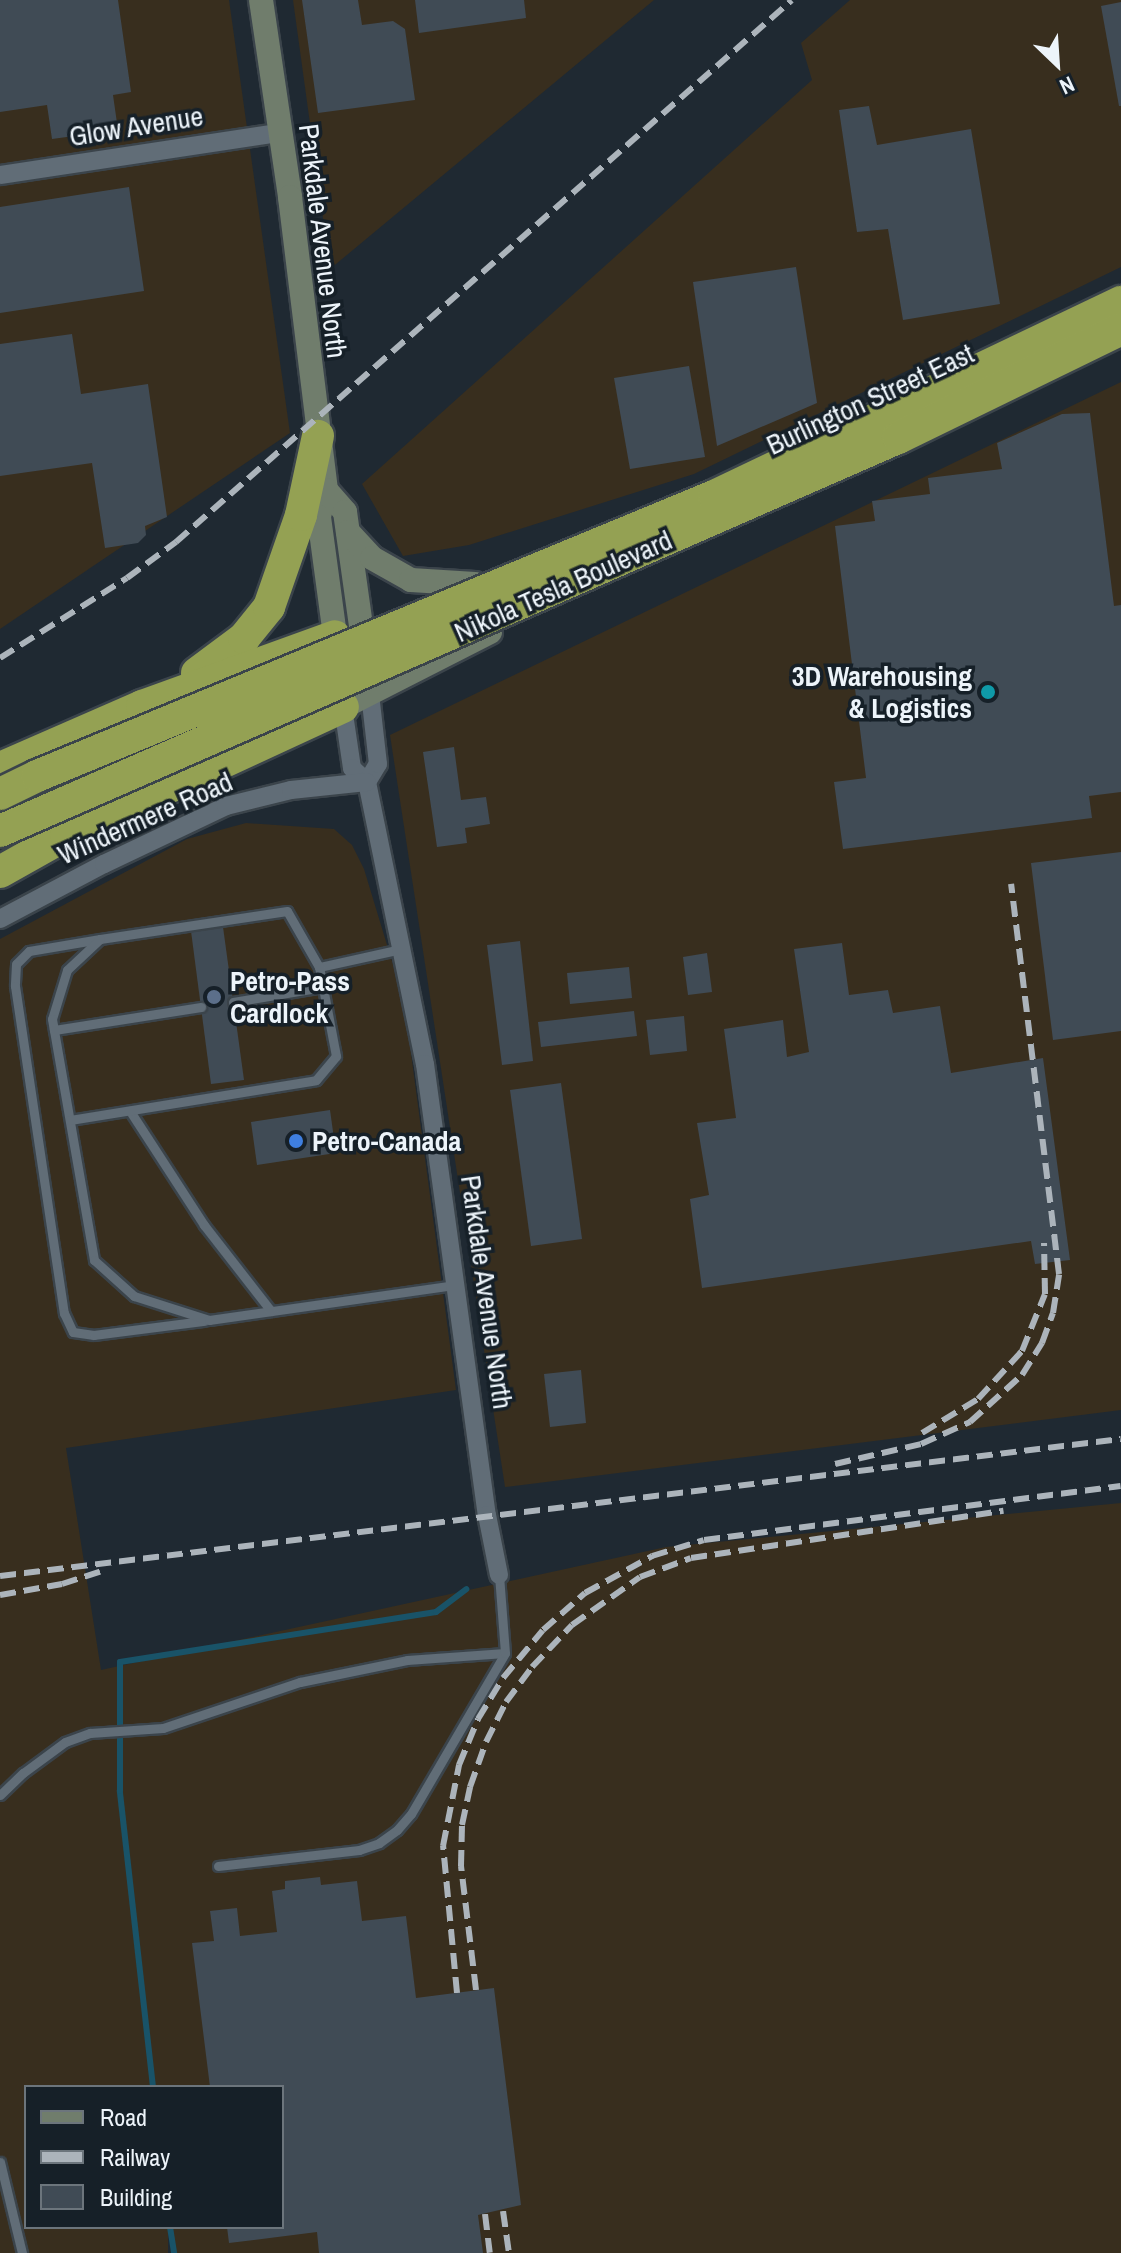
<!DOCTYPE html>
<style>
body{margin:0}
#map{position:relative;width:1121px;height:2253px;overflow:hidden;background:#1f2932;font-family:"Archivo Narrow",sans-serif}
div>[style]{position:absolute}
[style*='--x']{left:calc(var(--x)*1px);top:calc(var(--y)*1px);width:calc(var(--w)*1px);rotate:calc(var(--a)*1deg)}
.commercial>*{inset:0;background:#382e1e}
.stream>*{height:6px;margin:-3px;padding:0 3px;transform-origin:3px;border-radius:3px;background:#195368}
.building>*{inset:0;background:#404b55}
.roads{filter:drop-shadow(2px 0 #3b444b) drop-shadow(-2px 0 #3b444b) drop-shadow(0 2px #3b444b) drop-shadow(0 -2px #3b444b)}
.lane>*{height:9px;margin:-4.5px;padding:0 4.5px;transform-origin:4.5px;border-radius:4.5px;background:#616d77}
.street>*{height:18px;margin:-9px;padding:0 9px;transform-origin:9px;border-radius:9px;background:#616d77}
.secondary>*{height:24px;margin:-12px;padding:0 12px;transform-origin:12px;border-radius:12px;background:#707d6c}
.highway>*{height:32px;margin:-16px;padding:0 16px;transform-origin:16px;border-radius:16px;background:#94a153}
.rail>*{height:6px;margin-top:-3px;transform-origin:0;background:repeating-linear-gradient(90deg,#acb4bb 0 16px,transparent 0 24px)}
.bridges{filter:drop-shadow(2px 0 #3b444b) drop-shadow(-2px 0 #3b444b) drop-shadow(0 2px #3b444b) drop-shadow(0 -2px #3b444b)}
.highway-bridge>*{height:32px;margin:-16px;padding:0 16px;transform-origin:16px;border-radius:16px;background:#94a153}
.dots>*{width:22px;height:22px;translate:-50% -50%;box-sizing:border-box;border:4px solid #162028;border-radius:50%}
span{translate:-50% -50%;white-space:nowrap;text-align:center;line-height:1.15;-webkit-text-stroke:7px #162028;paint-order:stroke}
.street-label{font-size:28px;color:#edf4fa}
.poi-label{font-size:28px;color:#edf4fa;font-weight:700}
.right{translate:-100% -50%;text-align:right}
.left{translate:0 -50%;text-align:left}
.legend{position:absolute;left:24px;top:2085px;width:260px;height:144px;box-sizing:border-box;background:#162028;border:2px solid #6c757c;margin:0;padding:10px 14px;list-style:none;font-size:24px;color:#edf4fa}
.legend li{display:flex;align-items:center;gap:16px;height:40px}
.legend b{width:40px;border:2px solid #6c757c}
.north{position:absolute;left:1017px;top:24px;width:80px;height:80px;-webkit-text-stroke:6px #162028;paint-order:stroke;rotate:155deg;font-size:22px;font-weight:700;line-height:32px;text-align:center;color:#edf4fa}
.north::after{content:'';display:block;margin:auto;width:28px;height:36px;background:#edf4fa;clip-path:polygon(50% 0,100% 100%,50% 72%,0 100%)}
</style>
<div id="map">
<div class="commercial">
<div style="clip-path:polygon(0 0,229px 0,290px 433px,0 629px)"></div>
<div style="clip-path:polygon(293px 0,654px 0,330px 269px)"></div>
<div style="clip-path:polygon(850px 0,1121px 0,1121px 267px,694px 474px,469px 545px,403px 556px,362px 484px,812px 80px,801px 43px)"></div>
<div style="clip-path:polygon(1121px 382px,1121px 1410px,505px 1487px,390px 735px)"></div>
<div style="clip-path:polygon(246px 823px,334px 829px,352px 845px,364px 869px,404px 1001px,456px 1390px,66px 1448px,101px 1670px,666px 1547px,1121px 1503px,1121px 2253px,176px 2253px,170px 2227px,282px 2227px,282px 2087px,26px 2087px,26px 2227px,168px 2227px,168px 2253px,0 2253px,0 939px,187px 839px)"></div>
</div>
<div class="stream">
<div style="--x:153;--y:2087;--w:298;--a:-96.4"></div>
<div style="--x:120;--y:1791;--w:129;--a:-90"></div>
<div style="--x:120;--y:1662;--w:320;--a:-9"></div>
<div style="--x:436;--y:1612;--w:38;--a:-37"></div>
<div style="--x:170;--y:2227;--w:26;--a:81"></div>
</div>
<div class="building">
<div style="clip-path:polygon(0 0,118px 0,131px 92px,113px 95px,118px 130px,52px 139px,47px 105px,0 112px)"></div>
<div style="clip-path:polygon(302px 0,358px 0,362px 25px,393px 21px,405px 29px,415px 100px,318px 113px)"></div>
<div style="clip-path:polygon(415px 0,524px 0,526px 18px,419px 33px)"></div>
<div style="clip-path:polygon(1121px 2px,1121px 106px,1119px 106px,1101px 6px)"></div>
<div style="clip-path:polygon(869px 106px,877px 145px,971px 129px,1000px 304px,903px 320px,888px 229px,857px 232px,839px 110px)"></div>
<div style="clip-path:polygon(129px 187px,144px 291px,0 313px,0 207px)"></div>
<div style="clip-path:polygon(796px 267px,817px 403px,717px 446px,693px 282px)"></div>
<div style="clip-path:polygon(72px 334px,81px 394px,148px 384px,167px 517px,145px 526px,146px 535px,138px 543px,105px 548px,92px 463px,0 476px,0 344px)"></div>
<div style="clip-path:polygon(689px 366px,705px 457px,630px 469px,614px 378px)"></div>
<div style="clip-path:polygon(1090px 413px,1114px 606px,1121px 605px,1121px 792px,1089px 796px,1092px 818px,843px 849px,834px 782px,866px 778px,835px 526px,875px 521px,872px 501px,930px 494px,928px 478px,1002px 469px,997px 443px,1062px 414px)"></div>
<div style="clip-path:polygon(454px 747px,461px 800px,486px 797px,490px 824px,465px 828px,467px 843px,437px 847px,423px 752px)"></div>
<div style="clip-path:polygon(1121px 852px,1121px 1031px,1053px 1040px,1031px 863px)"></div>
<div style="clip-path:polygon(223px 927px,244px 1080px,211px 1084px,191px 931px)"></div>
<div style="clip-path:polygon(520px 941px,533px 1061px,502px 1065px,487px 945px)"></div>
<div style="clip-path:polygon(842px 943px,849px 995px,888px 990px,893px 1013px,940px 1006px,951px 1073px,1043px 1058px,1070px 1260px,1035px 1264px,1031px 1241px,702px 1288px,690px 1199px,709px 1195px,697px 1123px,736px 1118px,724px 1029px,783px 1020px,787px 1057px,809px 1052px,794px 949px)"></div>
<div style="clip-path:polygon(707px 953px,712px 992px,688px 995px,683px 957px)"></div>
<div style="clip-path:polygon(629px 967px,632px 998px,570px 1004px,567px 973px)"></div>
<div style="clip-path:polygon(634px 1011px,637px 1036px,541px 1047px,538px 1022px)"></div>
<div style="clip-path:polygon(684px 1016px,687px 1051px,650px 1055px,646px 1020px)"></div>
<div style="clip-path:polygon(561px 1083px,582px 1239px,531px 1246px,510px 1090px)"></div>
<div style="clip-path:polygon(330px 1110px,336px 1153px,257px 1165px,251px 1122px)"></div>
<div style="clip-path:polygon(581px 1370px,586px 1423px,550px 1427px,544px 1374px)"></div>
<div style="clip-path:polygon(320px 1877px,321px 1885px,357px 1881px,362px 1921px,406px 1916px,416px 1998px,494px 1988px,521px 2205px,478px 2215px,483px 2253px,319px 2253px,317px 2232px,229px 2243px,227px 2227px,282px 2227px,282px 2087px,210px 2087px,192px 1943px,214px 1941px,210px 1911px,237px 1908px,240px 1936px,277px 1932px,272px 1891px,285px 1889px,285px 1881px)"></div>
</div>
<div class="roads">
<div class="lane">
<div style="--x:100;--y:939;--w:72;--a:170.4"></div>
<div style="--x:29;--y:951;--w:18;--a:135"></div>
<div style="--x:16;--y:964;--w:22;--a:93"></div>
<div style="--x:15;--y:986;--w:331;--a:81.5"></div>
<div style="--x:64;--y:1313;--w:21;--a:65"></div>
<div style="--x:73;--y:1332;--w:21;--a:8"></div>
<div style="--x:94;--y:1335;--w:111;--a:-7.3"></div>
<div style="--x:401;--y:949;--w:84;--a:167.6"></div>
<div style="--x:319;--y:967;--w:64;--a:-119.7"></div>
<div style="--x:287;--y:911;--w:189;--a:171.5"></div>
<div style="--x:100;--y:939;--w:45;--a:136.8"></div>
<div style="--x:67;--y:970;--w:51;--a:107"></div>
<div style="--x:52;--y:1019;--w:245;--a:80.1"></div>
<div style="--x:94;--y:1260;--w:54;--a:42"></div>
<div style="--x:134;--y:1296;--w:79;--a:17.7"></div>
<div style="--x:209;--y:1320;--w:249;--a:-8.1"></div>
<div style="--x:233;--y:1002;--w:91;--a:-9.5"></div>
<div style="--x:54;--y:1030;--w:149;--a:-8.9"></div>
<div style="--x:130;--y:1111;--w:136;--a:57"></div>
<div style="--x:204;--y:1225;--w:109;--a:52.1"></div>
<div style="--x:70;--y:1120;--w:249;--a:-9.2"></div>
<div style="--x:316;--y:1080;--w:31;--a:-50"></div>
<div style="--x:336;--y:1056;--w:91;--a:-100.8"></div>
<div style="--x:0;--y:1795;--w:32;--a:-44"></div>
<div style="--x:23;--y:1773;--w:52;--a:-36.4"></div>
<div style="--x:65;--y:1742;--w:27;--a:-20"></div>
<div style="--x:90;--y:1733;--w:73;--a:-3.9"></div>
<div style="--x:163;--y:1728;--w:145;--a:-18.6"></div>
<div style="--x:300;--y:1682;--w:109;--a:-11.6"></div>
<div style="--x:407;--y:1660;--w:98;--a:-4.1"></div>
<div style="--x:218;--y:1866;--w:142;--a:-6.5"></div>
<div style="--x:359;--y:1850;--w:21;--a:-19"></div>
<div style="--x:379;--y:1843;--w:22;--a:-36"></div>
<div style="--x:397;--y:1830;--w:21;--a:-49"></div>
<div style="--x:411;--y:1814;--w:186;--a:-59.7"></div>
<div style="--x:505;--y:1653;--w:78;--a:-94.4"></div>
<div style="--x:0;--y:2162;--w:94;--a:76.4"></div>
</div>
<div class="street">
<div style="--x:0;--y:175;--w:282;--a:-8.6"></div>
<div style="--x:343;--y:707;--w:62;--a:81.6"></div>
<div style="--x:352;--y:768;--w:21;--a:43"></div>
<div style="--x:367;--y:782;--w:288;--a:78.4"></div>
<div style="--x:425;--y:1064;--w:455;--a:82.2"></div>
<div style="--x:487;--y:1515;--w:61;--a:78.7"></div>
<div style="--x:367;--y:782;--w:21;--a:-59"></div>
<div style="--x:378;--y:764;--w:70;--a:-96.5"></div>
<div style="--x:0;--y:919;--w:118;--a:-27.9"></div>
<div style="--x:104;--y:864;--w:135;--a:-25.4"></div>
<div style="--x:226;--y:806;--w:67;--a:-13.8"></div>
<div style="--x:291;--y:790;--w:76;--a:-6"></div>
</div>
<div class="secondary">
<div style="--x:261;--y:0;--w:199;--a:81.6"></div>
<div style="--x:290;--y:197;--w:295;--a:83"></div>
<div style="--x:326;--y:490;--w:28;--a:105"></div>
<div style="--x:319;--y:517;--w:135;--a:82.3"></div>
<div style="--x:326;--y:490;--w:29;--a:49"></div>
<div style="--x:345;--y:512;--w:144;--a:82"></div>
<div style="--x:348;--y:532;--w:35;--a:47"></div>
<div style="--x:372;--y:558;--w:45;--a:29.4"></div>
<div style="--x:411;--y:580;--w:64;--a:3.6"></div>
<div style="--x:343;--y:707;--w:165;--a:-27"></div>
</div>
<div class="highway">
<div style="--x:197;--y:673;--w:59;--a:-36.7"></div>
<div style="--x:244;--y:638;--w:40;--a:-51"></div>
<div style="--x:269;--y:607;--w:97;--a:-70.8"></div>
<div style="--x:301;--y:515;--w:81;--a:-77.9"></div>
<div style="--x:0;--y:768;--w:155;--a:-23.6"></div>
<div style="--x:142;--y:706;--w:205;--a:-19.9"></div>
<div style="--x:0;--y:872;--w:76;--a:-29.3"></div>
<div style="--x:66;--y:835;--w:305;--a:-24.8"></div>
</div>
</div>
<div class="rail">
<div style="--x:0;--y:658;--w:150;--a:-32.2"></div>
<div style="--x:127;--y:578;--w:61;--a:-36.3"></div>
<div style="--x:176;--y:542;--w:820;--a:-41.34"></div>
<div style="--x:922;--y:1433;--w:66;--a:-31.3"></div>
<div style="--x:978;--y:1399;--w:65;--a:-47.5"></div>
<div style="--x:1022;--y:1351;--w:61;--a:-68"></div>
<div style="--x:1045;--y:1294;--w:51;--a:-91.1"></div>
<div style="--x:835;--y:1464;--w:88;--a:-13.1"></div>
<div style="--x:921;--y:1444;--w:54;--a:-24.2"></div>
<div style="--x:970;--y:1422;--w:70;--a:-42.1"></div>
<div style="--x:1022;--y:1375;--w:38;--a:-58"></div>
<div style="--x:1042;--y:1343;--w:32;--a:-70"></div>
<div style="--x:1053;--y:1313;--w:39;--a:-81"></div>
<div style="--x:1059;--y:1274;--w:393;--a:-97"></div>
<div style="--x:0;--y:1576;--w:1129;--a:-6.97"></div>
<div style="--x:0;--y:1595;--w:63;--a:-10.1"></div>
<div style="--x:62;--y:1584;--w:40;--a:-18"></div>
<div style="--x:476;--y:1990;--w:125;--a:-96.9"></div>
<div style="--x:461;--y:1866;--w:41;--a:-88.6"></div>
<div style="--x:462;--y:1825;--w:39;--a:-78"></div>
<div style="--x:470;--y:1787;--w:48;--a:-70.4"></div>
<div style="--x:486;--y:1742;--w:45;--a:-63.4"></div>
<div style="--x:506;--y:1702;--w:44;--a:-53.4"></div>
<div style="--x:532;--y:1667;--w:58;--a:-46.4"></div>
<div style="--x:572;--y:1625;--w:83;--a:-35.2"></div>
<div style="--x:640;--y:1577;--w:54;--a:-20.4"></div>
<div style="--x:691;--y:1558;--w:316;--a:-8.6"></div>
<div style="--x:457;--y:1993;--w:148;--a:-95.4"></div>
<div style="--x:443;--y:1846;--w:83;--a:-78.8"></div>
<div style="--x:459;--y:1765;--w:50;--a:-67.6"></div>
<div style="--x:478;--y:1719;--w:48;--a:-58.6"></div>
<div style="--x:503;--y:1678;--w:62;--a:-50.2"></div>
<div style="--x:543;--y:1630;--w:56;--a:-41.4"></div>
<div style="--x:585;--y:1593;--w:77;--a:-28.9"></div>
<div style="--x:652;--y:1556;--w:54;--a:-17.1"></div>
<div style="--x:704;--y:1540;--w:420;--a:-7.4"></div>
<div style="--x:503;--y:2211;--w:42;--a:81.9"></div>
<div style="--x:485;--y:2214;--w:39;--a:83"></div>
</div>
<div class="bridges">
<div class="highway-bridge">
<div style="--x:0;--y:794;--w:41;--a:-25.9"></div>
<div style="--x:37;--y:776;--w:733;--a:-22.47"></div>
<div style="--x:714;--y:496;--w:451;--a:-25.5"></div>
<div style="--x:0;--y:831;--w:980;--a:-23.64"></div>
<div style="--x:898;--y:438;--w:248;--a:-26"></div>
</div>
</div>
<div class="dots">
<div style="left:988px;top:692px;background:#0f9aa8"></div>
<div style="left:214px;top:997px;background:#5c6f8a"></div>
<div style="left:296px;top:1141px;background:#3f7fe0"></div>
</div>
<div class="street-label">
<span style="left:136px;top:126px;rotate:-9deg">Glow Avenue</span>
<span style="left:323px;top:241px;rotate:83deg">Parkdale Avenue North</span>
<span style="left:870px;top:399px;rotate:-25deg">Burlington Street East</span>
<span style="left:563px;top:586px;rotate:-24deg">Nikola Tesla Boulevard</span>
<span style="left:145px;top:818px;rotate:-24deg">Windermere Road</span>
<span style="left:487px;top:1292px;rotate:82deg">Parkdale Avenue North</span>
</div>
<div class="poi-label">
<span class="right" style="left:972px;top:692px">3D Warehousing<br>&amp; Logistics</span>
<span class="left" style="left:230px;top:997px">Petro-Pass<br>Cardlock</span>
<span class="left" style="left:312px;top:1141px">Petro-Canada</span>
</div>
<ul class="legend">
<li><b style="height:10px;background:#707d6c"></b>Road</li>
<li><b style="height:10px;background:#acb4bb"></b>Railway</li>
<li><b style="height:22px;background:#404b55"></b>Building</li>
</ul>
<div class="north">N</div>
</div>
